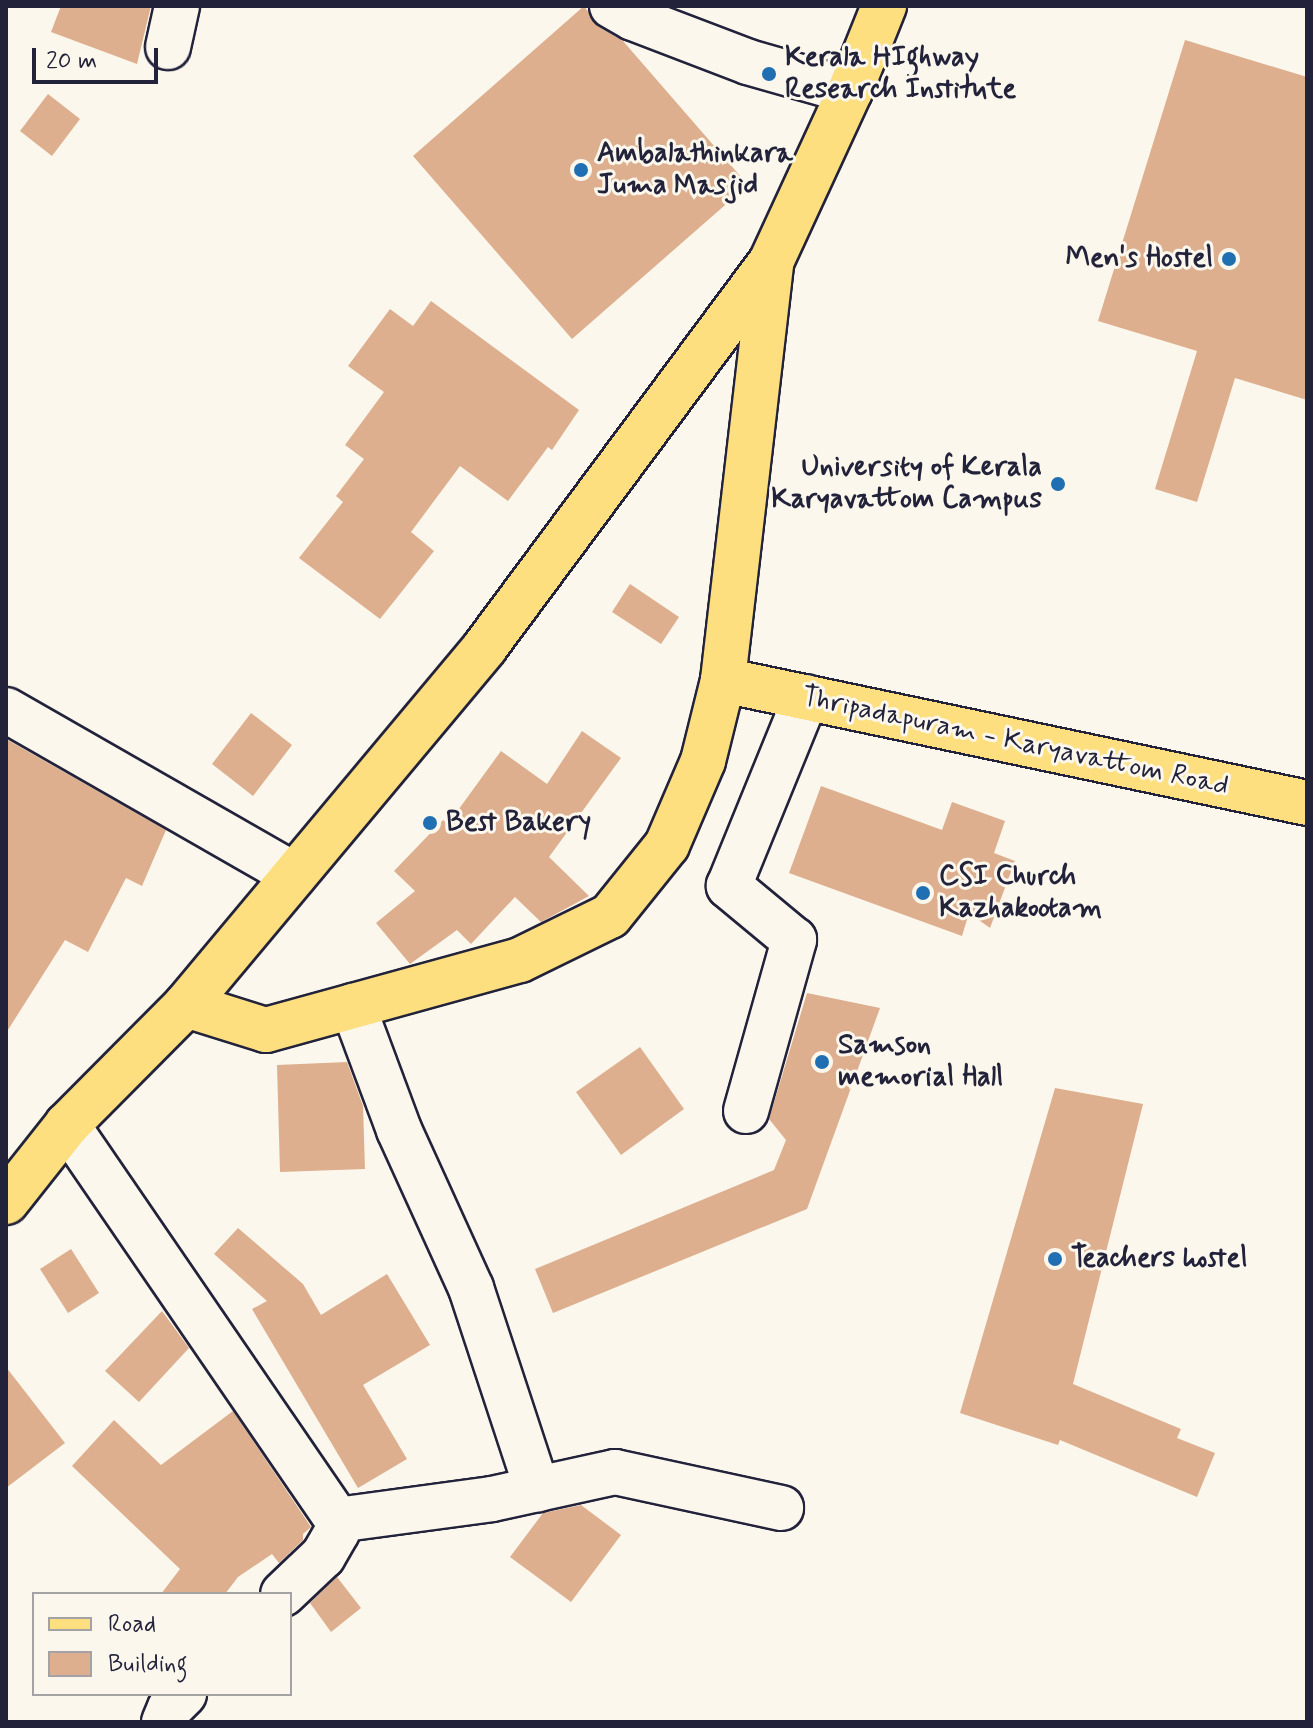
<!DOCTYPE html>
<style>
body{margin:0}
#map{position:relative;width:1313px;height:1728px;overflow:hidden;background:#fbf7ec;font-family:Mynerve,sans-serif}
div>[style]{position:absolute}
[style*='--x']{left:calc(var(--x)*1px);top:calc(var(--y)*1px);width:calc(var(--w)*1px);rotate:calc(var(--a)*1deg)}
.building>*{inset:0;background:#ddaf8e}
.roads{filter:drop-shadow(2px 0 #22223b) drop-shadow(-2px 0 #22223b) drop-shadow(0 2px #22223b) drop-shadow(0 -2px #22223b)}
.minor>*{height:44px;margin:-22px;padding:0 22px;transform-origin:22px;border-radius:22px;background:#fbf7ec}
.major>*{height:44px;margin:-22px;padding:0 22px;transform-origin:22px;border-radius:22px;background:#fddf80}
.dots>*{width:22px;height:22px;translate:-50% -50%;box-sizing:border-box;border:4px solid #fbf7ec;border-radius:50%}
span{translate:-50% -50%;white-space:nowrap;text-align:center;line-height:1.15;-webkit-text-stroke:6px #fbf7ec;paint-order:stroke}
.poi-label{font-size:28px;color:#22223b;font-weight:700}
.left{translate:0 -50%;text-align:left}
.right{translate:-100% -50%;text-align:right}
.street-label{font-size:28px;color:#22223b}
.frame{position:absolute;inset:0;border:8px solid #22223b;pointer-events:none}
.legend{position:absolute;left:32px;top:1592px;width:260px;height:104px;box-sizing:border-box;background:#fbf7ec;border:2px solid #a4a2a5;margin:0;padding:10px 14px;list-style:none;font-size:24px;color:#22223b}
.legend li{display:flex;align-items:center;gap:16px;height:40px}
.legend b{width:40px;border:2px solid #a4a2a5}
.scale{position:absolute;left:32px;top:48px;width:126px;height:36px;box-sizing:border-box;border:4px solid #22223b;border-top:0;padding-left:10px;font-size:24px;line-height:28px;white-space:nowrap;color:#22223b;-webkit-text-stroke:6px #fbf7ec;paint-order:stroke}
</style>
<div id="map">
<div class="building">
<div style="clip-path:polygon(61px 6px,151px 6px,137px 64px,51px 32px)"></div>
<div style="clip-path:polygon(584px 6px,599px 27px,623px 41px,748px 185px,572px 339px,413px 156px)"></div>
<div style="clip-path:polygon(1185px 40px,1307px 77px,1307px 400px,1235px 378px,1197px 502px,1155px 489px,1197px 351px,1098px 321px)"></div>
<div style="clip-path:polygon(48px 94px,80px 119px,52px 156px,20px 131px)"></div>
<div style="clip-path:polygon(431px 301px,579px 410px,552px 450px,548px 447px,508px 501px,460px 466px,411px 532px,434px 551px,380px 619px,299px 558px,343px 502px,336px 496px,364px 459px,345px 445px,384px 392px,348px 366px,390px 309px,413px 326px)"></div>
<div style="clip-path:polygon(630px 584px,679px 617px,661px 644px,612px 612px)"></div>
<div style="clip-path:polygon(251px 713px,292px 745px,253px 796px,212px 764px)"></div>
<div style="clip-path:polygon(582px 731px,621px 758px,549px 857px,589px 896px,541px 922px,515px 897px,471px 944px,457px 930px,410px 964px,376px 923px,415px 891px,394px 871px,443px 820px,448px 824px,501px 751px,547px 784px)"></div>
<div style="clip-path:polygon(6px 739px,166px 830px,142px 886px,126px 878px,88px 952px,65px 940px,6px 1033px)"></div>
<div style="clip-path:polygon(821px 786px,942px 830px,952px 802px,1005px 821px,994px 853px,1015px 861px,990px 928px,969px 913px,962px 936px,789px 873px)"></div>
<div style="clip-path:polygon(807px 993px,880px 1008px,807px 1209px,553px 1313px,535px 1269px,774px 1170px,786px 1140px,769px 1119px)"></div>
<div style="clip-path:polygon(640px 1047px,684px 1109px,621px 1155px,576px 1092px)"></div>
<div style="clip-path:polygon(347px 1062px,363px 1106px,365px 1169px,280px 1172px,277px 1065px)"></div>
<div style="clip-path:polygon(1055px 1088px,1143px 1104px,1073px 1384px,1181px 1429px,1177px 1438px,1215px 1453px,1197px 1497px,1060px 1440px,1058px 1445px,960px 1413px)"></div>
<div style="clip-path:polygon(238px 1228px,303px 1284px,321px 1315px,387px 1274px,430px 1345px,363px 1385px,407px 1459px,358px 1488px,252px 1309px,267px 1301px,214px 1254px)"></div>
<div style="clip-path:polygon(71px 1249px,99px 1293px,68px 1313px,40px 1269px)"></div>
<div style="clip-path:polygon(162px 1311px,189px 1348px,139px 1402px,105px 1371px)"></div>
<div style="clip-path:polygon(6px 1367px,65px 1443px,6px 1488px)"></div>
<div style="clip-path:polygon(233px 1411px,311px 1527px,303px 1534px,303px 1540px,279px 1563px,272px 1554px,238px 1577px,225px 1594px,161px 1594px,180px 1569px,72px 1466px,114px 1420px,161px 1465px)"></div>
<div style="clip-path:polygon(581px 1505px,621px 1535px,571px 1602px,510px 1557px,543px 1513px)"></div>
<div style="clip-path:polygon(337px 1577px,361px 1608px,331px 1632px,310px 1603px)"></div>
</div>
<div class="roads">
<div class="minor">
<div style="--x:612;--y:6;--w:24;--a:30"></div>
<div style="--x:633;--y:18;--w:123;--a:20.9"></div>
<div style="--x:748;--y:62;--w:106;--a:15.9"></div>
<div style="--x:168;--y:47;--w:42;--a:-77.6"></div>
<div style="--x:6;--y:710;--w:332;--a:29.8"></div>
<div style="--x:353;--y:1006;--w:132;--a:69.6"></div>
<div style="--x:399;--y:1130;--w:174;--a:65.5"></div>
<div style="--x:471;--y:1288;--w:212;--a:71.8"></div>
<div style="--x:746;--y:1111;--w:178;--a:-74.3"></div>
<div style="--x:794;--y:940;--w:85;--a:-140.3"></div>
<div style="--x:729;--y:886;--w:204;--a:-67.8"></div>
<div style="--x:67;--y:1125;--w:478;--a:55.6"></div>
<div style="--x:337;--y:1520;--w:12;--a:90"></div>
<div style="--x:337;--y:1532;--w:28;--a:120"></div>
<div style="--x:323;--y:1556;--w:55;--a:136.5"></div>
<div style="--x:337;--y:1520;--w:156;--a:-7.7"></div>
<div style="--x:492;--y:1499;--w:126;--a:-12.4"></div>
<div style="--x:615;--y:1472;--w:170;--a:12.2"></div>
<div style="--x:164;--y:1722;--w:15;--a:-67"></div>
<div style="--x:170;--y:1708;--w:20;--a:-45"></div>
</div>
<div class="major">
<div style="--x:723;--y:680;--w:597;--a:11.89"></div>
<div style="--x:186;--y:1005;--w:84;--a:17.4"></div>
<div style="--x:266;--y:1030;--w:263;--a:-15.4"></div>
<div style="--x:520;--y:960;--w:100;--a:-26.1"></div>
<div style="--x:610;--y:916;--w:91;--a:-51.2"></div>
<div style="--x:667;--y:845;--w:91;--a:-66.8"></div>
<div style="--x:703;--y:761;--w:83;--a:-76.1"></div>
<div style="--x:723;--y:680;--w:420;--a:-83.4"></div>
<div style="--x:6;--y:1202;--w:98;--a:-51.6"></div>
<div style="--x:67;--y:1125;--w:169;--a:-45.2"></div>
<div style="--x:186;--y:1005;--w:466;--a:-50.1"></div>
<div style="--x:485;--y:647;--w:480;--a:-53.4"></div>
<div style="--x:771;--y:262;--w:188;--a:-65.2"></div>
<div style="--x:850;--y:91;--w:92;--a:-68.2"></div>
</div>
</div>
<div class="dots">
<div style="left:769px;top:74px;background:#1f6fb2"></div>
<div style="left:581px;top:170px;background:#1f6fb2"></div>
<div style="left:1229px;top:259px;background:#1f6fb2"></div>
<div style="left:1058px;top:484px;background:#1f6fb2"></div>
<div style="left:430px;top:823px;background:#1f6fb2"></div>
<div style="left:923px;top:893px;background:#1f6fb2"></div>
<div style="left:822px;top:1062px;background:#1f6fb2"></div>
<div style="left:1055px;top:1259px;background:#1f6fb2"></div>
</div>
<div class="poi-label">
<span class="left" style="left:785px;top:74px">Kerala HIghway<br>Research Institute</span>
<span class="left" style="left:597px;top:170px">Ambalathinkara<br>Juma Masjid</span>
<span class="right" style="left:1213px;top:259px">Men's Hostel</span>
<span class="right" style="left:1042px;top:484px">University of Kerala<br>Karyavattom Campus</span>
<span class="left" style="left:446px;top:823px">Best Bakery</span>
<span class="left" style="left:939px;top:893px">CSI Church<br>Kazhakootam</span>
<span class="left" style="left:838px;top:1062px">Samson<br>memorial Hall</span>
<span class="left" style="left:1071px;top:1259px">Teachers hostel</span>
</div>
<div class="street-label">
<span style="left:1015px;top:742px;rotate:12deg">Thripadapuram - Karyavattom Road</span>
</div>
<div class="frame"></div>
<ul class="legend">
<li><b style="height:10px;background:#fddf80"></b>Road</li>
<li><b style="height:22px;background:#ddaf8e"></b>Building</li>
</ul>
<div class="scale">20 m</div>
</div>
